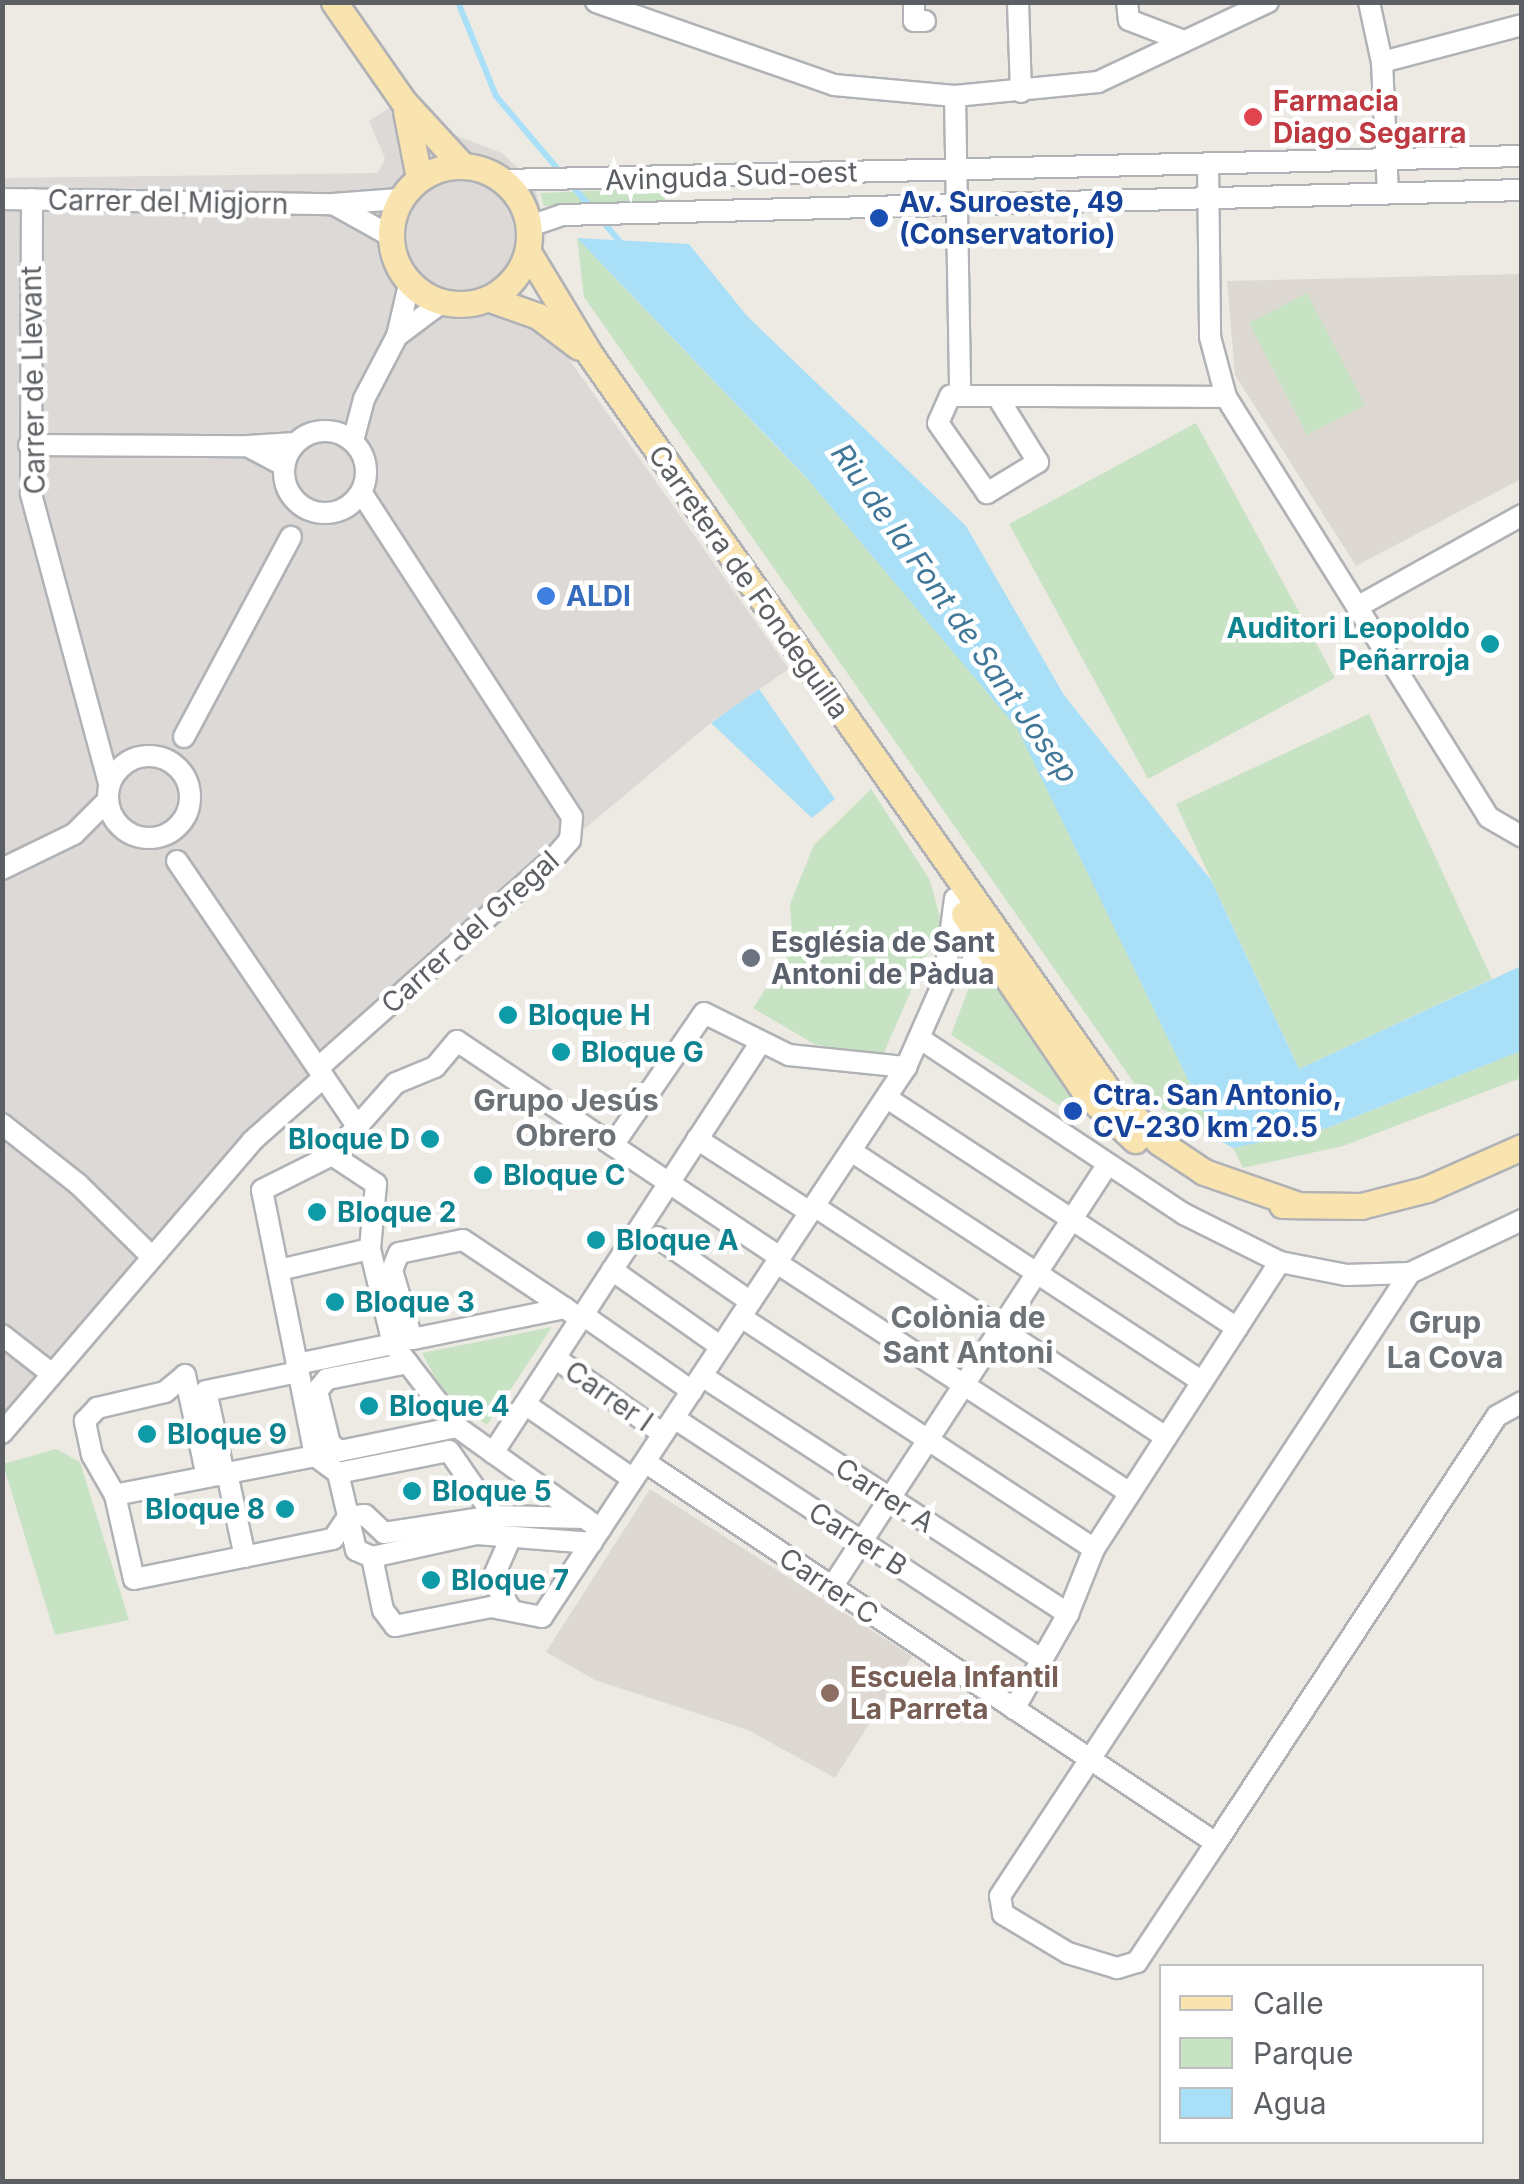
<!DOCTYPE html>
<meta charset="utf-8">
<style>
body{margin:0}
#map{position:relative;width:1524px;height:2184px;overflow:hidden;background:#edeae4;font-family:Inter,sans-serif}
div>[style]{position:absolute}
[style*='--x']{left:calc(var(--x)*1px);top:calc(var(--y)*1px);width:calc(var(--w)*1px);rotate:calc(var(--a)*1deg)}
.industrial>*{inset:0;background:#dcd9d6}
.education>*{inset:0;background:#ddd9d2}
.green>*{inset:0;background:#c7e3c3}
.water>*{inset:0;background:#a9e0f8}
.stream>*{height:6px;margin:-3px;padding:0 3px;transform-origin:3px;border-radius:3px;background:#a9e0f8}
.roads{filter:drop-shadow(2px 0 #b0b2b6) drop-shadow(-2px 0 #b0b2b6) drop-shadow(0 2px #b0b2b6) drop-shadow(0 -2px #b0b2b6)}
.minor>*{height:20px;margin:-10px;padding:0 10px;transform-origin:10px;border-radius:10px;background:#fff}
.minor>.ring{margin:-10px;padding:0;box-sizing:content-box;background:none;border:20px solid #fff;border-radius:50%}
.major>*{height:25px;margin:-12.5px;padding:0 12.5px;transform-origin:12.5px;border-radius:12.5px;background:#f9e3ae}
.major>.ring{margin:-12.5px;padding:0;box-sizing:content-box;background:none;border:25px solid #f9e3ae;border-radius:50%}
.dots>*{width:28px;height:28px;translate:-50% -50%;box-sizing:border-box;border:5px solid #fff;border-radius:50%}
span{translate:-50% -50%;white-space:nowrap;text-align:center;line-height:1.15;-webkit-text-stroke:9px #fff;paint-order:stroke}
.health-label{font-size:28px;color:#be3a42;font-weight:700}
.left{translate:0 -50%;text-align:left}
.street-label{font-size:28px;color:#5c6064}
.transit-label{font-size:28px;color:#164399;font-weight:700}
.shop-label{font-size:28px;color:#366cbe;font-weight:700}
.culture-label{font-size:28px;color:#0d838f;font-weight:700}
.right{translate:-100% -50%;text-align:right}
.worship-label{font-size:28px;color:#5b616d;font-weight:700}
.education-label{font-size:28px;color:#785e54;font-weight:700}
.water-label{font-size:30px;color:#417798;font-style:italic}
.neighbourhood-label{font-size:30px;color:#6d7276;font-weight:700}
.frame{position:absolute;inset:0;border:5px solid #5c6064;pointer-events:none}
.legend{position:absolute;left:1159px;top:1964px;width:325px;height:180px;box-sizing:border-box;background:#fff;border:2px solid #bebfc1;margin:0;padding:12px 18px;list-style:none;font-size:30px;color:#5c6064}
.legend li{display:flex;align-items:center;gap:20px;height:50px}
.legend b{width:50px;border:2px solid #bebfc1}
</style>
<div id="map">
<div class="industrial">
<div style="clip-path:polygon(411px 94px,441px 130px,502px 153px,534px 183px,547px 233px,540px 261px,520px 290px,789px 669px,713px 721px,558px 851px,335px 1053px,90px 1327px,3px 1450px,3px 178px,378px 173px,385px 158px,369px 121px)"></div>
</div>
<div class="education">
<div style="clip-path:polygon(1521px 274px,1521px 479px,1356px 566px,1235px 375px,1227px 281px)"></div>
<div style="clip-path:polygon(650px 1489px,912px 1656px,835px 1778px,748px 1730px,595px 1680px,546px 1652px)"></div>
</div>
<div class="green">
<div style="clip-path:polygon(664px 188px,665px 203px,544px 206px,540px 193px)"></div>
<div style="clip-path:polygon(577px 238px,812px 484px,1018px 728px,1217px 1139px,1146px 1100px,584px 297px)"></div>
<div style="clip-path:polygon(1307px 293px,1365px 405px,1307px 435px,1249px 323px)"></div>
<div style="clip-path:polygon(1196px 423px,1335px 678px,1148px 779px,1009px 524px)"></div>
<div style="clip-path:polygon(1369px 714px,1492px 979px,1299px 1069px,1176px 804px)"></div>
<div style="clip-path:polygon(871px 789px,930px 880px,941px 922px,882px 1057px,814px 1044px,753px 1008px,793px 947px,790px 904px,814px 845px)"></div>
<div style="clip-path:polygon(992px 983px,1087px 1095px,1066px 1110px,951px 1035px,969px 987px)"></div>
<div style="clip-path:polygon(1521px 1051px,1521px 1078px,1343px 1146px,1243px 1168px,1233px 1148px,1327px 1128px)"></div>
<div style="clip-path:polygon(552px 1327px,487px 1425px,446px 1398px,422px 1353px)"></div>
<div style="clip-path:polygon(56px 1449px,80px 1462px,129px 1620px,55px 1635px,3px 1464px)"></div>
</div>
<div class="water">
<div style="clip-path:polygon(577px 238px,689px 244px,747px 316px,966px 526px,1064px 695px,1211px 880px,1299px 1069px,1521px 966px,1521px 1051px,1327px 1128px,1233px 1148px,1217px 1139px,1017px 728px,805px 476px)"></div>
<div style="clip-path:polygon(759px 689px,835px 799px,812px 818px,711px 723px)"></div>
</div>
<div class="stream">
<div style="--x:458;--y:2;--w:101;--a:68"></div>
<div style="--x:496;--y:96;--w:102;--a:49.8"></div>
<div style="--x:571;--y:184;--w:33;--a:50"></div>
<div style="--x:600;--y:218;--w:38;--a:50"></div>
</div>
<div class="roads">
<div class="minor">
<div style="--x:596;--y:2;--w:252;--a:19.2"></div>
<div style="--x:834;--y:85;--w:121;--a:5.2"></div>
<div style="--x:955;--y:96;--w:144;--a:-5.6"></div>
<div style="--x:1098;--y:82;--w:188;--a:-25.2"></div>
<div style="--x:914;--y:2;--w:19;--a:90"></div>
<div style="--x:914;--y:21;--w:11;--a:0"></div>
<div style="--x:1018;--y:2;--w:90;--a:88.1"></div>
<div style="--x:1127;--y:2;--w:18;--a:84"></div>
<div style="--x:1129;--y:20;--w:59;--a:20.9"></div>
<div style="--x:1369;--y:2;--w:61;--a:77.8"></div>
<div style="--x:1382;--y:62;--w:131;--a:87.4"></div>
<div style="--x:1382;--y:62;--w:145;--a:-14.8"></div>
<div style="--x:955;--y:96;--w:300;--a:89"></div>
<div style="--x:1208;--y:164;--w:173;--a:89.3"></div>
<div style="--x:1210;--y:337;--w:62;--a:75.1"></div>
<div style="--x:1226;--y:397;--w:495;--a:58"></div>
<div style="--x:1488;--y:817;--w:39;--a:30"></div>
<div style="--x:504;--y:180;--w:1018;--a:-1.35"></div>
<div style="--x:2;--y:199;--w:331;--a:0.9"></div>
<div style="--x:333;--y:204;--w:66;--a:-4.3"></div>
<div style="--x:32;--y:199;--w:295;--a:90.2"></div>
<div style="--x:31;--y:494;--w:300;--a:74.9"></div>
<div style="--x:335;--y:205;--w:62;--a:29.1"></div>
<div style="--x:530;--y:226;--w:34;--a:-19"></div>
<div style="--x:562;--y:215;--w:960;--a:-1.49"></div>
<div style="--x:397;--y:336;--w:55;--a:-36.9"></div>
<div style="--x:997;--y:396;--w:78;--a:58.2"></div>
<div style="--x:1038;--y:462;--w:60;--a:148.7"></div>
<div style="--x:987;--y:493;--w:85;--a:-125"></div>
<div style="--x:938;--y:423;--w:30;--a:-66"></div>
<div style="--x:950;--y:396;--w:97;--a:0"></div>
<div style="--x:1047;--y:396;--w:179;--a:0.3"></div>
<div class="ring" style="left:284px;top:431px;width:62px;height:62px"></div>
<div style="--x:353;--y:441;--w:43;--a:-75.3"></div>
<div style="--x:364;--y:399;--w:71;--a:-62.4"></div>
<div style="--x:397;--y:336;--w:52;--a:-76.8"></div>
<div style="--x:29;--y:445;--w:219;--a:0.3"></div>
<div style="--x:283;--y:465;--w:40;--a:-152"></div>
<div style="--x:248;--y:446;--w:47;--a:-3.7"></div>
<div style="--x:1357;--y:607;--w:189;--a:-29.1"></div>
<div style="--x:184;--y:737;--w:227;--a:-61.9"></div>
<div class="ring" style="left:108px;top:756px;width:62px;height:62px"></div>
<div style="--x:177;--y:861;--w:318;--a:55.8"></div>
<div style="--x:2;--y:869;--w:80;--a:-25.9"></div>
<div style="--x:74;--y:834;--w:47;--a:-45"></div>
<div style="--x:970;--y:968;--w:37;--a:-71"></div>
<div style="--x:919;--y:1038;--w:318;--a:33.6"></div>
<div style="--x:1184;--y:1214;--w:107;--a:26.6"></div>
<div style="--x:1280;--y:1262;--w:67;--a:11.1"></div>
<div style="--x:1346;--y:1275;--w:64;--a:-1.8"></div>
<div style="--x:1410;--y:1273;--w:124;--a:-25.3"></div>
<div style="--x:318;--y:1068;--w:317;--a:-41.7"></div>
<div style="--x:555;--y:857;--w:23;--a:-49"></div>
<div style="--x:570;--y:840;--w:23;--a:-85"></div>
<div style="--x:572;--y:817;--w:387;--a:-123"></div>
<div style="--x:887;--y:1098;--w:419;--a:33.3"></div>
<div style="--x:2;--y:1124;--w:97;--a:38.3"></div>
<div style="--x:78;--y:1184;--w:100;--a:44.6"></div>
<div style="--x:697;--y:1139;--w:135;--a:32.9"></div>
<div style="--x:613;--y:1145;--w:160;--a:-55.4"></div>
<div style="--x:704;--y:1013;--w:95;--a:26.3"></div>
<div style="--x:789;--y:1055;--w:118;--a:5.9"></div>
<div style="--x:851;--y:1151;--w:420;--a:33.3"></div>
<div style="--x:332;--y:1155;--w:53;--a:33.4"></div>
<div style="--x:376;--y:1184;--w:65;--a:95.3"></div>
<div style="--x:370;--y:1249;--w:98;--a:76.4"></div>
<div style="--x:393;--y:1344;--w:105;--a:52.4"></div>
<div style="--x:457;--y:1427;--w:176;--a:35.5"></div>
<div style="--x:814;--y:1206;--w:421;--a:33.3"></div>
<div style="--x:657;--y:1237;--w:114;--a:34.7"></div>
<div style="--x:777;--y:1263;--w:421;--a:33.1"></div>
<div style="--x:279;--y:1270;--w:93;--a:-13"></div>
<div style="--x:612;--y:1270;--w:133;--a:35.2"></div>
<div style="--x:565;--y:1308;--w:156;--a:168.5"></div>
<div style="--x:412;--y:1339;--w:72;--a:-106.2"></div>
<div style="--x:392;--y:1270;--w:18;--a:-68"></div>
<div style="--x:399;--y:1253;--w:65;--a:-11.5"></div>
<div style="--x:463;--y:1240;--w:123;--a:33.7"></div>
<div style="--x:565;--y:1308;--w:19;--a:36"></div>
<div style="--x:583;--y:1315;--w:133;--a:34.9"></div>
<div style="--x:741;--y:1317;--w:422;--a:33.3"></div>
<div style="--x:2;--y:1335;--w:63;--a:38"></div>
<div style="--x:393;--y:1344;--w:98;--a:168.2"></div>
<div style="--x:297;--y:1364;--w:177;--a:-101.4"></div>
<div style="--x:262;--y:1190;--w:78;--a:-26.6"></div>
<div style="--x:332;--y:1155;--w:96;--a:-48.4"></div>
<div style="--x:396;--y:1083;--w:42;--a:-22.3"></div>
<div style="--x:435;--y:1067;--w:34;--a:-50"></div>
<div style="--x:457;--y:1041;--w:389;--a:33.8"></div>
<div style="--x:555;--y:1358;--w:132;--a:35.1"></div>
<div style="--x:408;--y:1363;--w:83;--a:168.8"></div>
<div style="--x:327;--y:1379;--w:16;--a:130"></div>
<div style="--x:317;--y:1391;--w:55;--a:76.2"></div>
<div style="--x:330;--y:1444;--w:12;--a:35"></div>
<div style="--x:340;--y:1451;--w:119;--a:-11.6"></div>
<div style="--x:297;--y:1364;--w:94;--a:78.9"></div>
<div style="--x:315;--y:1456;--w:29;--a:36"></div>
<div style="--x:338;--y:1473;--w:79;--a:76.8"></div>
<div style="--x:356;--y:1550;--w:17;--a:24"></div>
<div style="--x:372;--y:1557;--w:107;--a:-12.4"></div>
<div style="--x:477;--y:1534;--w:115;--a:4.5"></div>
<div style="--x:702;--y:1376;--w:437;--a:33"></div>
<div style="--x:525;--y:1404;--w:131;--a:34.8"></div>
<div style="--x:674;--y:1418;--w:440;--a:33.3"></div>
<div style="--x:2;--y:1433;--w:384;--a:-49.4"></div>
<div style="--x:252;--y:1141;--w:96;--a:-41.6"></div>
<div style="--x:493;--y:1453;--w:489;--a:-56.9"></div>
<div style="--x:315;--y:1456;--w:204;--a:169"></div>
<div style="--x:115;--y:1495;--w:86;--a:77.3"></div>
<div style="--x:134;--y:1579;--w:203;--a:-11.4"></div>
<div style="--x:333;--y:1539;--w:27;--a:-56"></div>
<div style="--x:348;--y:1517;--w:17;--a:-7"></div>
<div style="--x:365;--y:1515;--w:26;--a:43"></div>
<div style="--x:384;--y:1533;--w:111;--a:-8.8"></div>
<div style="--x:494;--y:1516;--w:79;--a:-124.7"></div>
<div style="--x:449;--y:1451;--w:113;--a:168.8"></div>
<div style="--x:645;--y:1462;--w:686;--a:33.71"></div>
<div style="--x:1216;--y:1843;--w:511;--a:-56.65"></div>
<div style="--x:1497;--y:1416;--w:29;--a:-29"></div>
<div style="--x:227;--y:1473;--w:86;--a:77.9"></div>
<div style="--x:224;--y:1474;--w:85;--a:-102.2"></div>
<div style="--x:206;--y:1391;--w:94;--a:-11.7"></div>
<div style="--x:115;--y:1495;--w:46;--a:-119.9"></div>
<div style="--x:92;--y:1455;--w:35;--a:-102"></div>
<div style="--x:85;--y:1421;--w:18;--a:-47"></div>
<div style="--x:97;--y:1408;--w:70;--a:-13.2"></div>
<div style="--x:165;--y:1392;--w:26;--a:-40"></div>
<div style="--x:185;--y:1375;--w:104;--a:77.8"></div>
<div style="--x:494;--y:1516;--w:91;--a:1.3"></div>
<div style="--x:511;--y:1537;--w:47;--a:113.8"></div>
<div style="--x:492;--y:1580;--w:37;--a:57"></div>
<div style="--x:372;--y:1557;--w:54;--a:78.3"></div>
<div style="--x:383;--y:1610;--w:20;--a:53"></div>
<div style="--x:395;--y:1626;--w:98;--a:-11.2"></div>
<div style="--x:491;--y:1607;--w:52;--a:11.1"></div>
<div style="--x:542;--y:1617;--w:660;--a:-56.5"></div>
<div style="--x:906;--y:1067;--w:94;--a:-66.2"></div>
<div style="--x:944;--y:981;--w:83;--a:-82.4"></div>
<div style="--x:832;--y:1587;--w:505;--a:-56.88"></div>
<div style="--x:1014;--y:1709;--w:109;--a:-60.4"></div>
<div style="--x:1068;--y:1614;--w:70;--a:-68.2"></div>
<div style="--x:1094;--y:1549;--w:342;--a:-57.1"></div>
<div style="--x:1216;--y:1843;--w:143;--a:123.6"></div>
<div style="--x:1137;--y:1962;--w:21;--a:163"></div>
<div style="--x:1117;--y:1968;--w:51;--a:-163"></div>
<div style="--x:1068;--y:1953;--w:76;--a:-149"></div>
<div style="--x:1003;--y:1914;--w:18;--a:-99"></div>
<div style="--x:1000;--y:1896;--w:746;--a:-56.65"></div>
</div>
<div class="major">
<div style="--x:334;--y:2;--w:121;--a:55.1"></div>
<div style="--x:403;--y:101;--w:87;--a:47.3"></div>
<div style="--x:406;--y:111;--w:68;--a:79"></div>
<div class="ring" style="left:391px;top:166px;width:113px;height:113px"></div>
<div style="--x:528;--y:252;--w:122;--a:58.8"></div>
<div style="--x:591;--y:356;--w:898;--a:54.84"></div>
<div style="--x:1108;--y:1090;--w:73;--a:45.6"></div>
<div style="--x:1159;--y:1142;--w:54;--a:33.7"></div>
<div style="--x:1204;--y:1172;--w:101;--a:19.2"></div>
<div style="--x:490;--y:299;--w:51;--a:19.5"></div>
<div style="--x:538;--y:316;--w:51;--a:37.1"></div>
<div style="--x:964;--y:914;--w:219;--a:55.8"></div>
<div style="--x:1087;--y:1095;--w:66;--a:43.2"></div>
<div style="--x:1282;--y:1205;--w:79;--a:0.7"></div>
<div style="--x:1361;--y:1206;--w:68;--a:-14.4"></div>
<div style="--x:1427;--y:1189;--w:104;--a:-23.9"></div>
</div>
</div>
<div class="dots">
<div style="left:1253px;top:117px;background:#e0444e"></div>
<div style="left:879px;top:218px;background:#1a4fb4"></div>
<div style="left:546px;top:596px;background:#3f7fe0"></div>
<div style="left:1490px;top:644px;background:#0f9aa8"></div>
<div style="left:751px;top:958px;background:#6b7280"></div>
<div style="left:508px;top:1015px;background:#0f9aa8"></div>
<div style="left:561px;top:1052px;background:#0f9aa8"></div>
<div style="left:1073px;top:1111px;background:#1a4fb4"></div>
<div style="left:430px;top:1139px;background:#0f9aa8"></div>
<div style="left:483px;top:1175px;background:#0f9aa8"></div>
<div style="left:317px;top:1212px;background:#0f9aa8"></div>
<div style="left:596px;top:1240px;background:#0f9aa8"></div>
<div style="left:335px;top:1302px;background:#0f9aa8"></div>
<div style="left:369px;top:1406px;background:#0f9aa8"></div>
<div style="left:147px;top:1434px;background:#0f9aa8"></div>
<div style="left:412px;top:1491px;background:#0f9aa8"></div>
<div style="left:285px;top:1509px;background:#0f9aa8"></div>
<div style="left:431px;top:1580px;background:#0f9aa8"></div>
<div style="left:830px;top:1693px;background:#8d6e63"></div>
</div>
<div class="health-label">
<span class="left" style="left:1273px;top:117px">Farmacia<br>Diago Segarra</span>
</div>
<div class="street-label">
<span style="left:731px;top:176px;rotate:-2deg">Avinguda Sud-oest</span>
<span style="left:168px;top:202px;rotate:1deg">Carrer del Migjorn</span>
<span style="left:33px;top:380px;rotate:-91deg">Carrer de Llevant</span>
<span style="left:749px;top:582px;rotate:55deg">Carretera de Fondeguilla</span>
<span style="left:470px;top:932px;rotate:-42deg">Carrer del Gregal</span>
<span style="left:609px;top:1396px;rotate:35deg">Carrer I</span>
<span style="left:885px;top:1495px;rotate:33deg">Carrer A</span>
<span style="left:858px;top:1539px;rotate:33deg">Carrer B</span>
<span style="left:829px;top:1586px;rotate:34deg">Carrer C</span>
</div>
<div class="transit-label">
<span class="left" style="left:899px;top:218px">Av. Suroeste, 49<br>(Conservatorio)</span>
<span class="left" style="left:1093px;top:1111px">Ctra. San Antonio,<br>CV-230 km 20.5</span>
</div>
<div class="shop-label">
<span class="left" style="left:566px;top:596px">ALDI</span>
</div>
<div class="culture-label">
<span class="right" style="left:1470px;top:644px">Auditori Leopoldo<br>Peñarroja</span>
<span class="left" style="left:528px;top:1015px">Bloque H</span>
<span class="left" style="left:581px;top:1052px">Bloque G</span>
<span class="right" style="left:410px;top:1139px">Bloque D</span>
<span class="left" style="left:503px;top:1175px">Bloque C</span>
<span class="left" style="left:337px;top:1212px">Bloque 2</span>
<span class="left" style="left:616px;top:1240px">Bloque A</span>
<span class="left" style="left:355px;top:1302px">Bloque 3</span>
<span class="left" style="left:389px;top:1406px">Bloque 4</span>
<span class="left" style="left:167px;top:1434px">Bloque 9</span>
<span class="left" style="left:432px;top:1491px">Bloque 5</span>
<span class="right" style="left:265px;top:1509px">Bloque 8</span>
<span class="left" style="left:451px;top:1580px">Bloque 7</span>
</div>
<div class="worship-label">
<span class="left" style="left:771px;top:958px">Església de Sant<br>Antoni de Pàdua</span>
</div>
<div class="education-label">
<span class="left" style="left:850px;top:1693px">Escuela Infantil<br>La Parreta</span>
</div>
<div class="water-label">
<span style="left:955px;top:613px;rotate:55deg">Riu de la Font de Sant Josep</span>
</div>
<div class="neighbourhood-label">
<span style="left:566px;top:1117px">Grupo Jesús<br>Obrero</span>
<span style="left:968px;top:1334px">Colònia de<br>Sant Antoni</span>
<span style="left:1445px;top:1339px">Grup<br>La Cova</span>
</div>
<div class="frame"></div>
<ul class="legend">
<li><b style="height:12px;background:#f9e3ae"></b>Calle</li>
<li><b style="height:28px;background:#c7e3c3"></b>Parque</li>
<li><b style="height:28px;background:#a9e0f8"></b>Agua</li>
</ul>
</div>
